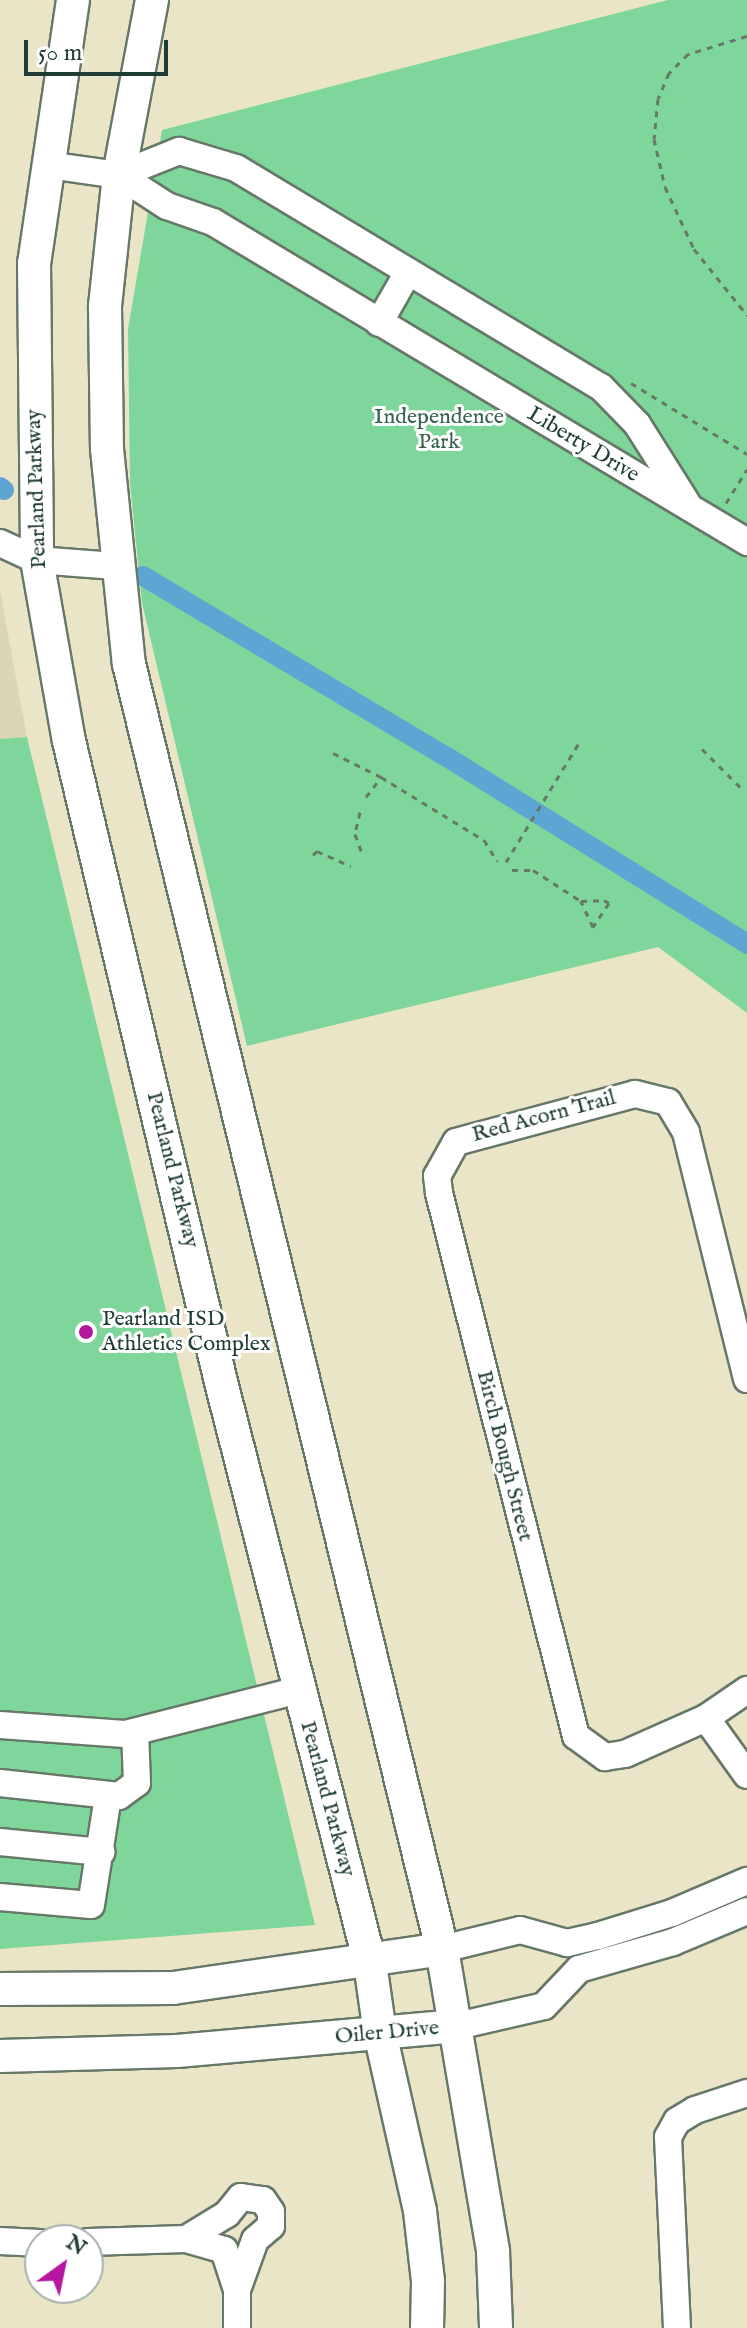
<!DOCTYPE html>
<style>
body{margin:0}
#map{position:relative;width:747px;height:2328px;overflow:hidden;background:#ebe5c7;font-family:"IM FELL English",serif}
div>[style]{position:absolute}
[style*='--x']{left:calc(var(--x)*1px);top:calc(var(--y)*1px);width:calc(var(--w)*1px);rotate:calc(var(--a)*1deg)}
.built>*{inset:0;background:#dbd6b5}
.green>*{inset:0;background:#7fd69a}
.canal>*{height:20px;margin:-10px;padding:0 10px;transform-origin:10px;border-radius:10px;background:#5da6d4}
.path>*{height:3px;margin-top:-1.5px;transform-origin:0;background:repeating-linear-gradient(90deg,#667867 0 6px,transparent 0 12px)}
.roads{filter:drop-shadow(2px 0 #667867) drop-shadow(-2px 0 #667867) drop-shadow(0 2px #667867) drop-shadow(0 -2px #667867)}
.minor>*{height:26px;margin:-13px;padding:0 13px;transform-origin:13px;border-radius:13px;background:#fff}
.major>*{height:32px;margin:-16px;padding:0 16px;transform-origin:16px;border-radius:16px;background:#fff}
.dots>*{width:22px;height:22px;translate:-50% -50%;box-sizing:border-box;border:4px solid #fff;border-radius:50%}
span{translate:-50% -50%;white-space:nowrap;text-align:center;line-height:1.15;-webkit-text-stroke:6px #fff;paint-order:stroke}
.park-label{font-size:22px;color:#37634e}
.street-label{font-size:22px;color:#1f3d34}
.poi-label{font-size:22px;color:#1f3d34}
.left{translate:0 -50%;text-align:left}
.north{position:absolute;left:24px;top:2224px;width:80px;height:80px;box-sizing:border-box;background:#fff;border:2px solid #a5b1ae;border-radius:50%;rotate:33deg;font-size:22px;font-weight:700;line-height:32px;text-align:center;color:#1f3d34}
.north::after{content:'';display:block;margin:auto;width:28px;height:36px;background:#b5179e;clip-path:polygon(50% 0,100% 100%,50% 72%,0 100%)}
.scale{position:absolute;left:24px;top:40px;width:144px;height:36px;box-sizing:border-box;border:4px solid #1f3d34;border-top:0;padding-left:10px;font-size:24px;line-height:28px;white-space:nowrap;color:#1f3d34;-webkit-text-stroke:6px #fff;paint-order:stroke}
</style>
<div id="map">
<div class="built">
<div style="clip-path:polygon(0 591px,27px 737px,0 739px)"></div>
</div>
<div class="green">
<div style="clip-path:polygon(668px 0,747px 0,747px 1013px,658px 947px,247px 1046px,142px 603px,130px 483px,128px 329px,162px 130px)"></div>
<div style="clip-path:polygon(27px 737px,315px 1925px,0 1949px,0 739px)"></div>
</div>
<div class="canal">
<div style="--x:0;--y:487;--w:5;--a:37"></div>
<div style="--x:143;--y:576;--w:354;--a:30.8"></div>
<div style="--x:447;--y:757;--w:354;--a:31.9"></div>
</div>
<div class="path">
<div style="--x:747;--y:36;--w:62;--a:163"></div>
<div style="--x:688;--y:54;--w:27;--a:135"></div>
<div style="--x:669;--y:73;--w:28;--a:113"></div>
<div style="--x:658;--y:99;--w:40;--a:95.7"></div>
<div style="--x:654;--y:139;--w:49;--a:77.1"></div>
<div style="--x:665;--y:187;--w:68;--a:64.9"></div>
<div style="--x:694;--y:249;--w:85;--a:51.2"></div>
<div style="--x:631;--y:383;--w:136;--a:31.5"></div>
<div style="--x:726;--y:503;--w:40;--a:-58"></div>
<div style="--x:702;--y:749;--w:54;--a:45"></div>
<div style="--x:333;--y:753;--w:54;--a:26.6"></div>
<div style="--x:366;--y:797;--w:25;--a:-53"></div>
<div style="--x:381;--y:777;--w:121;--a:31.5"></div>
<div style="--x:484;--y:840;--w:25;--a:58"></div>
<div style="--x:360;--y:812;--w:23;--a:103"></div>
<div style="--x:355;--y:834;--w:20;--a:70"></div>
<div style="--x:313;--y:855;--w:6;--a:-45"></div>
<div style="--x:317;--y:851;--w:37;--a:24"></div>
<div style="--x:506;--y:862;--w:140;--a:-58.5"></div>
<div style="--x:512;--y:870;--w:21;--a:0"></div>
<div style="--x:533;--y:870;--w:57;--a:32.9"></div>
<div style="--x:604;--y:900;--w:6;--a:31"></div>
<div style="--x:609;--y:903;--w:29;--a:124"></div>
<div style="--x:593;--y:927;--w:29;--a:-115"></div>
<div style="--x:581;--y:901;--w:23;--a:-2"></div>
</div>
<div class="roads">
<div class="minor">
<div style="--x:48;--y:165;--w:72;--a:8"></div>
<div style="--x:119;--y:175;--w:57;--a:32.9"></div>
<div style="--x:167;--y:206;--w:49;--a:19.2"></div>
<div style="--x:213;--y:222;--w:623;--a:30.93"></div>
<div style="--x:119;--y:175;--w:65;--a:-21.8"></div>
<div style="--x:179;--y:151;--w:59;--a:16.6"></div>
<div style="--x:236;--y:168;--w:426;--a:31"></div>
<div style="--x:601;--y:387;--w:52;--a:45.8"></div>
<div style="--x:637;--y:424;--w:93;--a:57.7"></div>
<div style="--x:379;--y:323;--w:56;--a:-60.3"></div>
<div style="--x:0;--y:543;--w:41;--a:24.7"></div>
<div style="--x:37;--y:560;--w:78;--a:4.4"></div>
<div style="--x:747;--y:1379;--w:254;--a:-103.9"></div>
<div style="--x:686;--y:1132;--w:35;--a:-121"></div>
<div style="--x:668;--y:1102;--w:34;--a:-166"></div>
<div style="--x:635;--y:1094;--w:185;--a:165"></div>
<div style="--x:456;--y:1142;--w:39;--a:119"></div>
<div style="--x:437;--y:1176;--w:17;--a:83"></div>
<div style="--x:439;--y:1193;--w:560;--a:75.84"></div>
<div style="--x:576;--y:1736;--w:36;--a:36"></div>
<div style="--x:605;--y:1757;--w:20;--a:-9"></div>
<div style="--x:625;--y:1754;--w:89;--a:-24"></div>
<div style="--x:706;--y:1718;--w:50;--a:-34.3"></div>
<div style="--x:706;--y:1718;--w:70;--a:54.3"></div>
<div style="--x:0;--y:1725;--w:125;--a:4.1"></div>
<div style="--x:125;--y:1734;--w:179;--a:-14.2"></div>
<div style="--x:0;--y:1783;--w:120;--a:6.2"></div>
<div style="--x:119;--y:1796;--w:22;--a:-36"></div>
<div style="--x:137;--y:1783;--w:51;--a:-92.2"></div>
<div style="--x:0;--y:1842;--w:102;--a:5.6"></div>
<div style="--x:0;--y:1897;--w:91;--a:5"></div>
<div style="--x:91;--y:1905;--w:109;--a:-81.1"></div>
<div style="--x:442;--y:1949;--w:80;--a:-13.7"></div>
<div style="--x:520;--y:1930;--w:49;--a:15.5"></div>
<div style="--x:567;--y:1943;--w:32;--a:-13"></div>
<div style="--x:598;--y:1936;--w:77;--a:-17.3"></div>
<div style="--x:672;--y:1913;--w:82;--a:-23.1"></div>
<div style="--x:457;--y:2026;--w:89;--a:-12.9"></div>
<div style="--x:544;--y:2006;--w:51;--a:-46.6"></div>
<div style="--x:579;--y:1969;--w:98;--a:-16"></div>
<div style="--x:673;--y:1942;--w:80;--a:-22.7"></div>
<div style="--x:186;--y:2239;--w:48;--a:-31.4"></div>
<div style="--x:227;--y:2214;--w:22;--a:-51"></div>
<div style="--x:241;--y:2197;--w:22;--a:8"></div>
<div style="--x:263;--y:2200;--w:14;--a:56"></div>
<div style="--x:271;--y:2212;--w:14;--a:90"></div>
<div style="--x:271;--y:2226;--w:21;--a:139"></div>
<div style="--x:255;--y:2240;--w:53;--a:109.8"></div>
<div style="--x:0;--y:2241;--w:40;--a:2.9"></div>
<div style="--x:88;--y:2242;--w:98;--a:-1.8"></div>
<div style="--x:186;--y:2239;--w:40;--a:16"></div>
<div style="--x:224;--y:2250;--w:42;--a:72"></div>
<div style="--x:237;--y:2290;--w:38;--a:90"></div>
<div style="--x:677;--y:2328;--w:191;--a:-92.7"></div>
<div style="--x:668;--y:2137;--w:18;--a:-61"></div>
<div style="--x:677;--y:2121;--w:21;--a:-31"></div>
<div style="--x:695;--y:2110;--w:55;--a:-18.1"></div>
</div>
<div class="major">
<div style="--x:73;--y:0;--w:266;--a:98.4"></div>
<div style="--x:34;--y:263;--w:297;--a:89.4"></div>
<div style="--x:37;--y:560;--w:184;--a:80"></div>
<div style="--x:69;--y:741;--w:663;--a:76.66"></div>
<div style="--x:222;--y:1386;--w:596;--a:75.61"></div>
<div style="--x:370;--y:1963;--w:71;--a:81.9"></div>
<div style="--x:380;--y:2033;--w:182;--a:77.3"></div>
<div style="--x:420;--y:2211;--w:70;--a:83.5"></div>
<div style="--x:428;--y:2281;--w:47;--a:91.2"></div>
<div style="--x:152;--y:0;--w:178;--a:100.7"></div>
<div style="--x:119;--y:175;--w:133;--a:96.1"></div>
<div style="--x:105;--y:307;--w:142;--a:89.2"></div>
<div style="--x:107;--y:449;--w:216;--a:84.2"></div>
<div style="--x:129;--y:664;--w:1323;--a:76.31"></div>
<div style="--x:442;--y:1949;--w:307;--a:80.4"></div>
<div style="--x:493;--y:2252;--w:76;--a:87.7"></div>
<div style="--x:0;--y:1989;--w:173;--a:-0.3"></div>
<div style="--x:173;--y:1988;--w:272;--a:-8.2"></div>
<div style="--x:0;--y:2056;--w:177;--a:-1.6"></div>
<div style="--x:177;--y:2051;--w:281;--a:-5.1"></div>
</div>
</div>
<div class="dots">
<div style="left:86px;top:1332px;background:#b5179e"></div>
</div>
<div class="park-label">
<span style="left:439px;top:430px">Independence<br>Park</span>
</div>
<div class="street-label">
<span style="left:583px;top:445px;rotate:31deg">Liberty Drive</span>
<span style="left:37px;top:489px;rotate:-92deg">Pearland Parkway</span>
<span style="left:544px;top:1117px;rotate:-15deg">Red Acorn Trail</span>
<span style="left:172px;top:1170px;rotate:76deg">Pearland Parkway</span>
<span style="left:504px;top:1456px;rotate:76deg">Birch Bough Street</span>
<span style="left:327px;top:1799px;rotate:75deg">Pearland Parkway</span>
<span style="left:387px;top:2033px;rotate:-5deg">Oiler Drive</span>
</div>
<div class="poi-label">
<span class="left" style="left:102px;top:1332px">Pearland ISD<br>Athletics Complex</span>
</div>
<div class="north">N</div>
<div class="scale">50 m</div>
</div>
